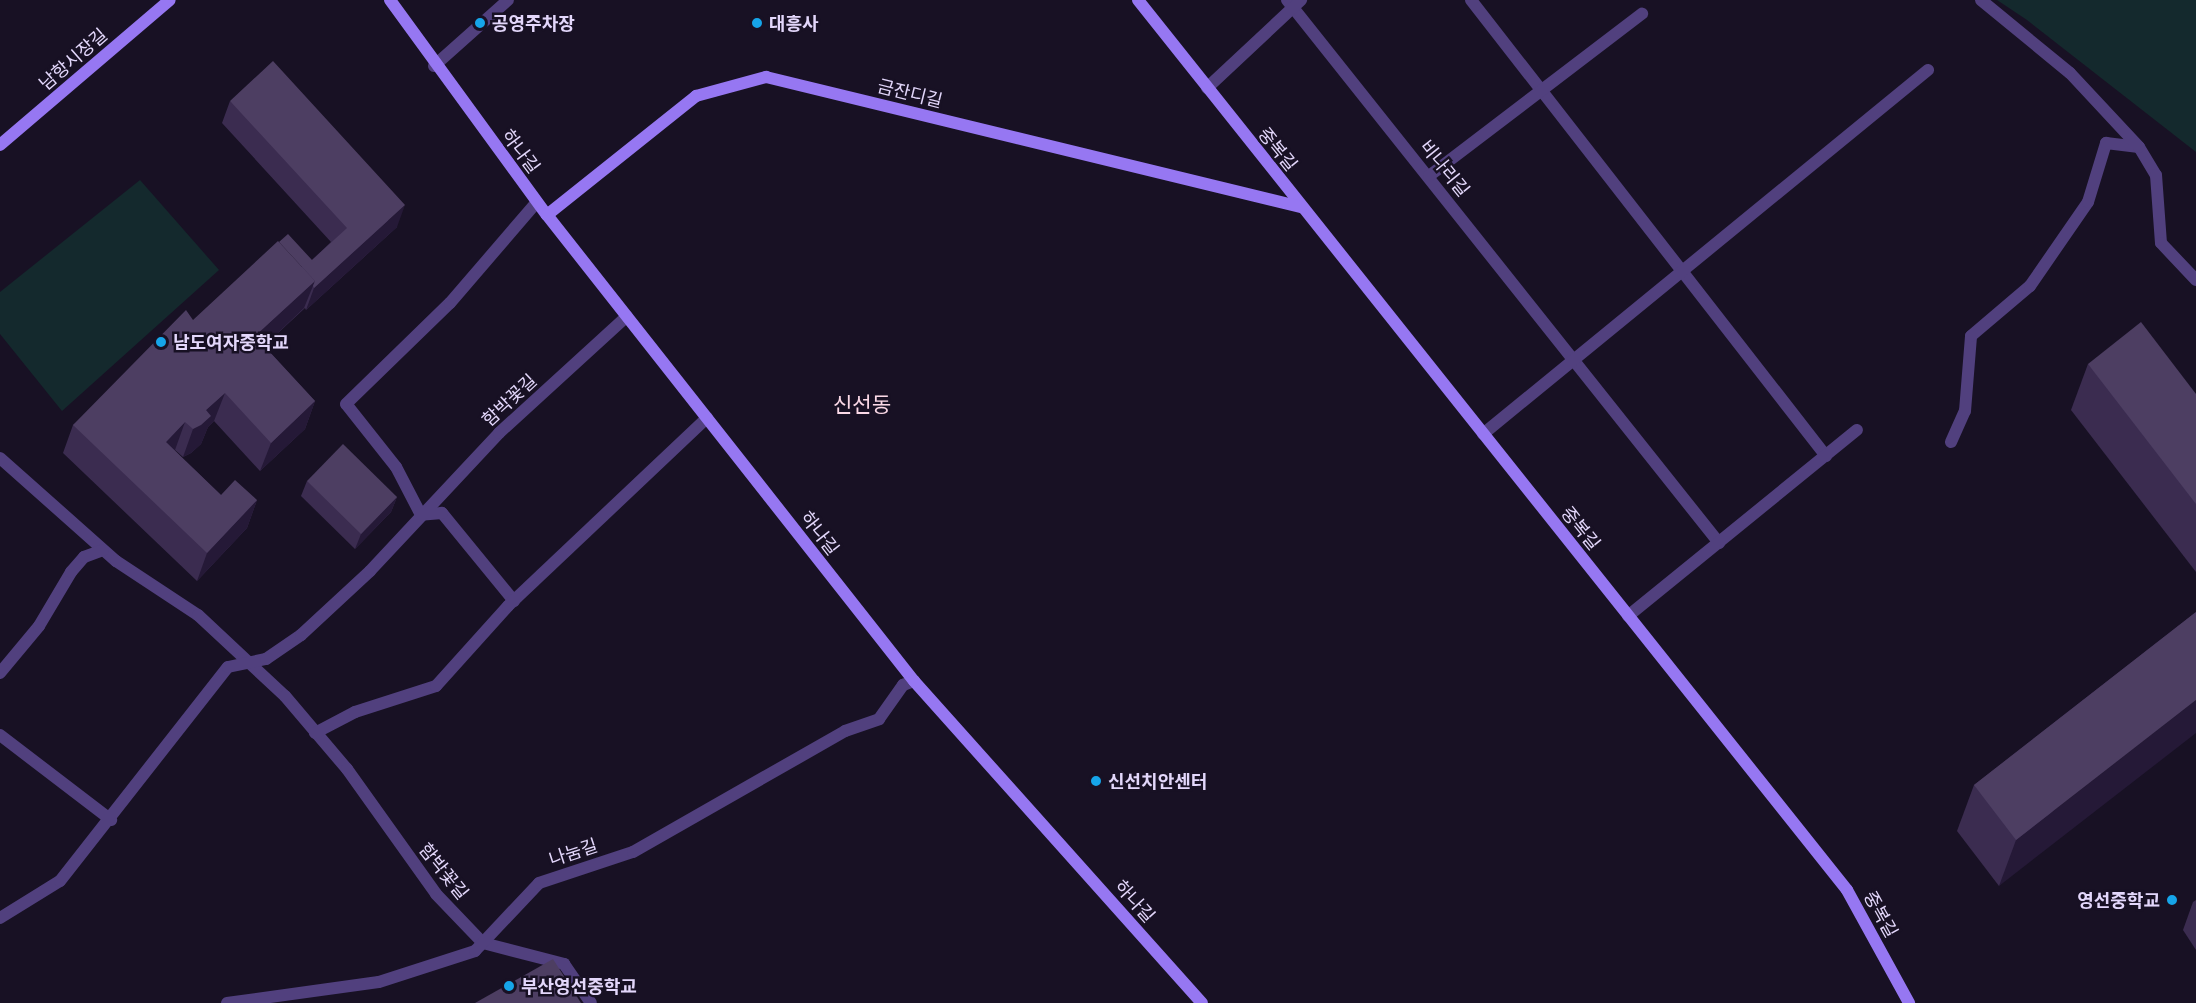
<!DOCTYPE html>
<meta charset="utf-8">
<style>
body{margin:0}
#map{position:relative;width:2196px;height:1003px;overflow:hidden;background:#181124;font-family:"Noto Sans","Noto Sans KR",sans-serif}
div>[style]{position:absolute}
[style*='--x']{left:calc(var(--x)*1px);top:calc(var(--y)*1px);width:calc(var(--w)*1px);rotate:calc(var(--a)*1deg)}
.green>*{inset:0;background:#14292d}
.lane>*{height:12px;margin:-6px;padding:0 6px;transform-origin:6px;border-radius:6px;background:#51407e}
.street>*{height:12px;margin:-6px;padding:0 6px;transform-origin:6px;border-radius:6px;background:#51407e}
.secondary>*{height:12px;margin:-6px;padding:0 6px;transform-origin:6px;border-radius:6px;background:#9677f2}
.wall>*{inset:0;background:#3b2c50}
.shaded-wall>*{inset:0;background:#251937}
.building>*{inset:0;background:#4d3e62}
.dots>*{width:16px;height:16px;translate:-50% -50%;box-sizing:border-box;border:3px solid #181124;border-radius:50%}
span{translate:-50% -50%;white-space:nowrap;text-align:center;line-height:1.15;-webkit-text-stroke:5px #181124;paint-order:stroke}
.poi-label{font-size:18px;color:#e3d7fb;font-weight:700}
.left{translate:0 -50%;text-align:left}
.right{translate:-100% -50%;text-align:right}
.street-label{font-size:18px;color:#e3d7fb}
.quarter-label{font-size:21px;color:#fbd9e7}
</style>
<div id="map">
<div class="green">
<div style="clip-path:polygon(1997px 0,2196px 0,2196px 152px,2027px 20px)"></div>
<div style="clip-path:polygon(140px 180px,219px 270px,62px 411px,0 334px,0 292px)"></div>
</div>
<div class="lane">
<div style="--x:1287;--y:0;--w:694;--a:51.49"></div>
<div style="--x:1471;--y:0;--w:578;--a:52.1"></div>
<div style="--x:434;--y:66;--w:99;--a:-41.7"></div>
<div style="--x:1207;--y:88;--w:129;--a:-43.1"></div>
<div style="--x:1429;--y:176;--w:268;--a:-37.3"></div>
<div style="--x:1483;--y:434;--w:575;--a:-39.28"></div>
<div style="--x:1951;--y:442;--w:34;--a:-66"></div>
<div style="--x:1965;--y:411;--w:75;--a:-85.4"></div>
<div style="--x:1971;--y:336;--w:77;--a:-40.3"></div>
<div style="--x:2030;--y:286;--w:102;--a:-55.4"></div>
<div style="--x:2088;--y:202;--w:62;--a:-73"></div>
<div style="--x:2106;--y:143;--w:33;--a:7"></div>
<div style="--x:2139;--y:147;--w:33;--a:59"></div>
<div style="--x:2156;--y:175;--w:68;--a:85.8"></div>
<div style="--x:2161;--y:243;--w:51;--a:46.6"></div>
<div style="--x:1628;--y:616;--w:295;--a:-39.1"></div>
</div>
<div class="street">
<div style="--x:1981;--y:0;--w:115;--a:39.4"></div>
<div style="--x:2070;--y:73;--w:101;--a:47"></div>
<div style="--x:0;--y:458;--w:155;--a:41.6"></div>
<div style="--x:116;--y:561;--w:98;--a:33.4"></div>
<div style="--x:198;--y:615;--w:119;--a:43"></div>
<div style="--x:285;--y:696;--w:96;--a:49.7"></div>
<div style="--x:347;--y:769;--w:153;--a:54.5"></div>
<div style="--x:436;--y:894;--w:68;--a:46.2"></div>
<div style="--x:483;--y:943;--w:84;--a:14.5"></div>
<div style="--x:564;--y:964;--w:47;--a:55.3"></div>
<div style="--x:514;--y:601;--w:114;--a:-129.3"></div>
<div style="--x:442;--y:513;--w:21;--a:175"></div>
<div style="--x:421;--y:515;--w:54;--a:-117.5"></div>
<div style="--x:396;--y:467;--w:80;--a:-128.4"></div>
<div style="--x:346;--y:404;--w:145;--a:-44.2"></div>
<div style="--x:450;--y:303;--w:133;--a:-49.3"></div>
<div style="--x:0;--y:673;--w:61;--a:-50.3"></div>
<div style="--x:39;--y:626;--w:63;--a:-59.3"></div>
<div style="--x:71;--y:572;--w:20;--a:-49"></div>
<div style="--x:84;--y:557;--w:20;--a:-20"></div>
<div style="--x:315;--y:733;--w:45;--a:-27.7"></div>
<div style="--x:355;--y:712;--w:85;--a:-17.8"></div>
<div style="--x:436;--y:686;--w:108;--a:-48"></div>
<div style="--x:508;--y:606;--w:274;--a:-43.4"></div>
<div style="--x:0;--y:735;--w:140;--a:37.4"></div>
<div style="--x:0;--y:918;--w:70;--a:-31.7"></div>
<div style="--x:60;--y:881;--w:272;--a:-51.9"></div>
<div style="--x:228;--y:667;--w:39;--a:-12"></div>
<div style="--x:266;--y:659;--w:42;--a:-34.4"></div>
<div style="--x:301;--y:635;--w:94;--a:-42.8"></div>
<div style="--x:370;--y:571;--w:189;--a:-46.9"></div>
<div style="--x:499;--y:433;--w:173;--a:-42.4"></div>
<div style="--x:227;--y:1003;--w:153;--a:-7.9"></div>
<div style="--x:379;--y:982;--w:101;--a:-17.9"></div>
<div style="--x:475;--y:951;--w:93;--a:-46.7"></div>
<div style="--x:539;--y:883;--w:99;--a:-18.3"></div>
<div style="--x:633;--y:852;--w:244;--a:-29.7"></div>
<div style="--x:845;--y:731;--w:36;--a:-19"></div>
<div style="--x:879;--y:719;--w:42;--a:-54.8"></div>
<div style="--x:903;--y:685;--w:12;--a:-20"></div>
</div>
<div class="secondary">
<div style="--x:390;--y:0;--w:266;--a:53.9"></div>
<div style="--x:547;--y:215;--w:593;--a:51.78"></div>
<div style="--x:914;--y:681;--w:432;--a:48.2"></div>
<div style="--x:1138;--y:0;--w:1138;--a:51.46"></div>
<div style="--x:1847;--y:890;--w:129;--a:61.2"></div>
<div style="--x:0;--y:145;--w:223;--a:-40.5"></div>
<div style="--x:547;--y:215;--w:191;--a:-38.6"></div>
<div style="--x:696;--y:96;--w:73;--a:-15.2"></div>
<div style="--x:766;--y:77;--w:551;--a:13.66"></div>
</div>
<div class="wall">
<div style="clip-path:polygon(230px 101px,397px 227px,306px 310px,305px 308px,264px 346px,315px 401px,305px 429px,260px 471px,214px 421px,208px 427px,201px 444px,191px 453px,183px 457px,175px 450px,175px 451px,221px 495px,257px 500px,247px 528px,197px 581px,63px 453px,73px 425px,312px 260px,331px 242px,222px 123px)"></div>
<div style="clip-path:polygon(2088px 364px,2196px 394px,2196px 572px,2071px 410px)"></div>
<div style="clip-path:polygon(307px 481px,397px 497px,391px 512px,355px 549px,301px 496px)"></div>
<div style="clip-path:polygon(2196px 612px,1999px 886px,1957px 831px,1974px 785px)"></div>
<div style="clip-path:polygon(2196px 900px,2196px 950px,2183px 930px,2193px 902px)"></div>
</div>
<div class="shaded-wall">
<div style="clip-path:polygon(405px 205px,397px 227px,306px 310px,314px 288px)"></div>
<div style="clip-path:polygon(315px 281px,304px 308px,245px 364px,255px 336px)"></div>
<div style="clip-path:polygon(225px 393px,214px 421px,208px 427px,201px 444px,191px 453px,183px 457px,193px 429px,206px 410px)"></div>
<div style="clip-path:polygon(315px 401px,305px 429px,260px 471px,271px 443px)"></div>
<div style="clip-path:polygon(185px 422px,175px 450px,156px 470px,166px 442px)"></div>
<div style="clip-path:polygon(397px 497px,391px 512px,355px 549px,361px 534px)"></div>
<div style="clip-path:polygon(257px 500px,247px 528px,197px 581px,207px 553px)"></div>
<div style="clip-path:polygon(2196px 700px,2196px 733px,1999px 886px,2016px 840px)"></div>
</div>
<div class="building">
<div style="clip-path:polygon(273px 61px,405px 205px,314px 288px,313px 286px,315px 281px,279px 242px,288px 234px,312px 260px,347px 228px,230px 101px)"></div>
<div style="clip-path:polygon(278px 241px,315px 281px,255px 336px,315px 401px,271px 443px,225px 393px,206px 410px,211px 416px,201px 425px,193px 429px,185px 422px,166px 442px,221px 495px,235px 480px,257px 500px,207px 553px,73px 425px,186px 310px,193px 320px)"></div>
<div style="clip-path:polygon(2141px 322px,2196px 394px,2196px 504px,2088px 364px)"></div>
<div style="clip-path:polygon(343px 444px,397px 497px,361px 534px,307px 481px)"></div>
<div style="clip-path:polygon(2196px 612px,2196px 700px,2016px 840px,1974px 785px)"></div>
<div style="clip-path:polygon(553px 959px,581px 1003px,475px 1003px)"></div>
</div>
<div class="dots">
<div style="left:480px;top:23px;background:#16a5e9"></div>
<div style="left:757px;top:23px;background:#16a5e9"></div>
<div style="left:161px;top:342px;background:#16a5e9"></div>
<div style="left:1096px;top:781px;background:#16a5e9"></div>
<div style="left:2172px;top:900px;background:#16a5e9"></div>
<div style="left:509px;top:986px;background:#16a5e9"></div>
</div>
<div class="poi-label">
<span class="left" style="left:492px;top:23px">공영주차장</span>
<span class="left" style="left:769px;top:23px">대흥사</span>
<span class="left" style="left:173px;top:342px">남도여자중학교</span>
<span class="left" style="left:1108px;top:781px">신선치안센터</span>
<span class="right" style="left:2160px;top:900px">영선중학교</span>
<span class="left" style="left:521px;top:986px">부산영선중학교</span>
</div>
<div class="street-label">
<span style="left:73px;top:59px;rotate:-41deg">남항시장길</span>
<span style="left:910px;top:93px;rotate:14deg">금잔디길</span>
<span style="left:1278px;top:149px;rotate:51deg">중복길</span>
<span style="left:521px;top:151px;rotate:53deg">하나길</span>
<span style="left:1445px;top:168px;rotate:51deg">비나리길</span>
<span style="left:509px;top:400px;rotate:-43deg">함박꽃길</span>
<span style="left:1581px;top:528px;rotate:51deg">중복길</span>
<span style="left:820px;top:533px;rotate:52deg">하나길</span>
<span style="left:573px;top:852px;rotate:-18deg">나눔길</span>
<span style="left:444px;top:871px;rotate:51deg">함박꽃길</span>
<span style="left:1135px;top:901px;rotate:48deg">하나길</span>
<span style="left:1881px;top:914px;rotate:61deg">중복길</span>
</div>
<div class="quarter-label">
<span style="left:862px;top:404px">신선동</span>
</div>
</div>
